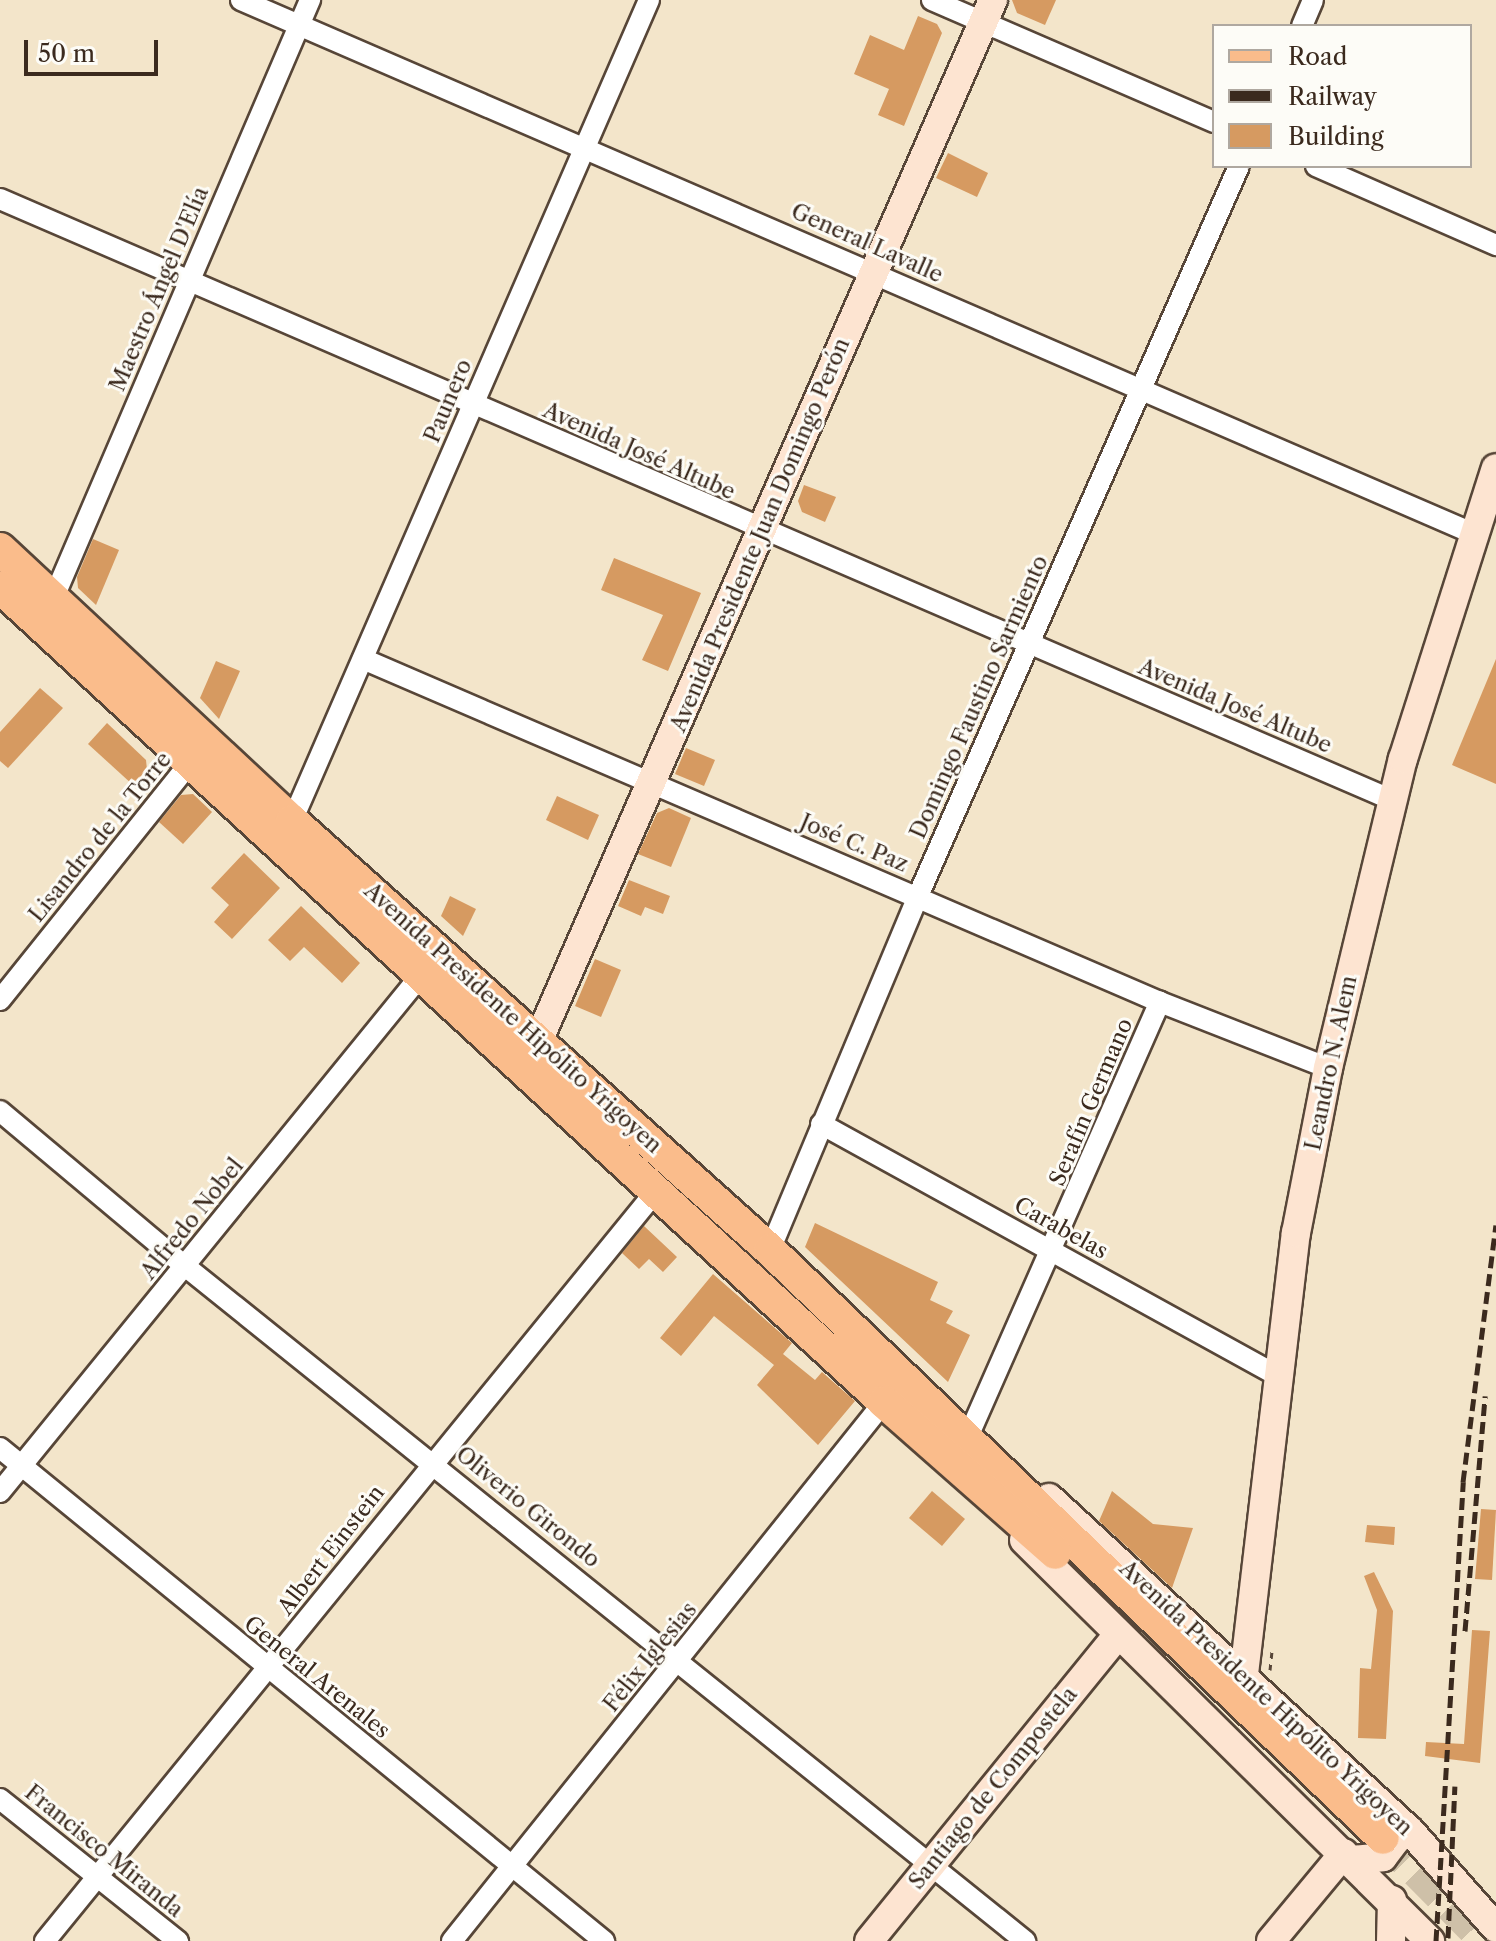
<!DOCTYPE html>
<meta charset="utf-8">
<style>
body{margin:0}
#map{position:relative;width:1496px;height:1941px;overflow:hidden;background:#f3e5ca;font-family:"Libre Caslon Text",serif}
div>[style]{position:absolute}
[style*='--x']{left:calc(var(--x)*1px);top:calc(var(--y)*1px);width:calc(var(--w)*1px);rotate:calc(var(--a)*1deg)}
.building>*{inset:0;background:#d69a61}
.primary-tunnel>*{height:32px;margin-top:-16px;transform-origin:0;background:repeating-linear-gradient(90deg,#cec0a8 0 32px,transparent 0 48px)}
.path>*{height:3px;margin-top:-1.5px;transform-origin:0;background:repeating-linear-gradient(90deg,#574638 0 6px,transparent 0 12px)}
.roads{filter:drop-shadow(2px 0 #574638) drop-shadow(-2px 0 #574638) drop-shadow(0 2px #574638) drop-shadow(0 -2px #574638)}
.street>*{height:20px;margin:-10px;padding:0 10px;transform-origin:10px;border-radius:10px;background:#fff}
.secondary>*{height:28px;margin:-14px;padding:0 14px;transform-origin:14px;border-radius:14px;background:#fde4d1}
.primary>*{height:32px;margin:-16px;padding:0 16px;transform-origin:16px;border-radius:16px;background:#fabc8b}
.rail>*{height:5px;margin-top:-2.5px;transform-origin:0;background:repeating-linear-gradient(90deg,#3b2a1e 0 12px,transparent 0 18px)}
span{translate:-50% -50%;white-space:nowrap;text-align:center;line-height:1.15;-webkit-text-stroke:6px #fdfcf7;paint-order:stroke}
.street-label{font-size:22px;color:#3b2a1e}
.legend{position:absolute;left:1212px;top:24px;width:260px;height:144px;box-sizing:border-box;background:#fdfcf7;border:2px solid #afa8a0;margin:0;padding:10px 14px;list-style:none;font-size:24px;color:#3b2a1e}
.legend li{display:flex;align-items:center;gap:16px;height:40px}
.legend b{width:40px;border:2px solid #afa8a0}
.scale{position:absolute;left:24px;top:40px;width:134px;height:36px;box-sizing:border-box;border:4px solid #3b2a1e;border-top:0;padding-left:10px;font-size:24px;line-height:28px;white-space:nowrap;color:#3b2a1e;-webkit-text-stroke:6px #fdfcf7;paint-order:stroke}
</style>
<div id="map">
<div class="building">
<div style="clip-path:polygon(1012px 0,1056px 0,1045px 25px,1017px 13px)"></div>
<div style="clip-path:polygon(918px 16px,937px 24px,942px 33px,904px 126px,878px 115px,889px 89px,854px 74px,870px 35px,904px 50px)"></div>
<div style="clip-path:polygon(948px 153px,988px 173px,977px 197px,936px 178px)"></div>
<div style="clip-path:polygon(804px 485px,836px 497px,825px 522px,802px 512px,798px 501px)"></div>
<div style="clip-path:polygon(93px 539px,119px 550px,96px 605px,78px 588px,77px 577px)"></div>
<div style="clip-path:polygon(614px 558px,701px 593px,668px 671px,642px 660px,663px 615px,601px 590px)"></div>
<div style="clip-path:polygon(1496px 659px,1496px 784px,1452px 765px)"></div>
<div style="clip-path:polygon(216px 661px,240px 671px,219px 719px,200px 698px)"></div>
<div style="clip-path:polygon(40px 688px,63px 708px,8px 768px,0 761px,0 732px)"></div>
<div style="clip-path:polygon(107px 723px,146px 760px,147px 770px,133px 785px,88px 744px)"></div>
<div style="clip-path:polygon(686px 748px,715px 760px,704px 786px,675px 774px)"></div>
<div style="clip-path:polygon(193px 794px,212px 812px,183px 844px,159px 822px,181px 795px)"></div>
<div style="clip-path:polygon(557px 796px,599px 815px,588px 840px,546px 820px)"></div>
<div style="clip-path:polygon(669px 808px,691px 818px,671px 867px,638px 854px,657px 813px)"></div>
<div style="clip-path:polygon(244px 853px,280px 888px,232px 939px,214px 922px,229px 905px,211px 888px)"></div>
<div style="clip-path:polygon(629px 880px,670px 896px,663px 914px,645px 907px,641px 916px,618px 906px)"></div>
<div style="clip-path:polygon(450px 896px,476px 909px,463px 936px,441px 916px)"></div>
<div style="clip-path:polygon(301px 906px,360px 963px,342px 983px,304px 947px,290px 961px,268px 940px)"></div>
<div style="clip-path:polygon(595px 959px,621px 970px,601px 1017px,575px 1006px)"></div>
<div style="clip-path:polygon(815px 1223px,938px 1282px,930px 1300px,953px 1311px,946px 1323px,970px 1335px,948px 1382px,805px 1247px)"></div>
<div style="clip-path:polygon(644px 1226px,677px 1257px,663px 1272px,649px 1259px,639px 1269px,622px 1253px)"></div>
<div style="clip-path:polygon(713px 1274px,792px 1343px,783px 1354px,815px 1380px,822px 1372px,855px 1401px,818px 1445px,757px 1385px,774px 1365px,714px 1316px,681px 1356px,660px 1338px)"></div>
<div style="clip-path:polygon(932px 1491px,965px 1519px,942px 1546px,909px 1518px)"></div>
<div style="clip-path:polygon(1112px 1491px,1153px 1524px,1193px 1528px,1172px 1588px,1099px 1521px)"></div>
<div style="clip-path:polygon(1481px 1509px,1496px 1510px,1492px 1580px,1475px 1579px)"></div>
<div style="clip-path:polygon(1367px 1525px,1395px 1527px,1394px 1545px,1365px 1542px)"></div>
<div style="clip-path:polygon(1374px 1572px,1393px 1611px,1386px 1739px,1358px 1738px,1360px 1668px,1371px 1669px,1377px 1610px,1364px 1576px)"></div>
<div style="clip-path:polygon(1472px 1630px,1490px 1631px,1480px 1763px,1425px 1756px,1426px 1742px,1464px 1744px)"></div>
</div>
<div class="primary-tunnel">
<div style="--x:1383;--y:1838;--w:145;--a:45.3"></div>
</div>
<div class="path">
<div style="--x:1270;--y:1670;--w:20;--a:-84"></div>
</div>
<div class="roads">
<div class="street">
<div style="--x:241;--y:0;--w:1341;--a:23.41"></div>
<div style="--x:932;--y:0;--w:307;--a:23.4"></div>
<div style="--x:1302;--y:26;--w:28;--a:-67"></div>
<div style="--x:1316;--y:166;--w:197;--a:23.7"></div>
<div style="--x:0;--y:199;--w:1516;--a:23.35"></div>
<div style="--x:54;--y:597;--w:650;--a:-66.79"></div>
<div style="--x:363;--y:659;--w:868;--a:23.29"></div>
<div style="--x:1160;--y:1002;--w:180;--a:21.4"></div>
<div style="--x:292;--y:821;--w:895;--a:-66.5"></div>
<div style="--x:0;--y:1000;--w:317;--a:-51.3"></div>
<div style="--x:0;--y:1111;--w:241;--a:40"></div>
<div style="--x:185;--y:1266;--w:1078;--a:38.78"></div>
<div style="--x:821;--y:1124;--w:522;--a:28.87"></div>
<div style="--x:770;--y:1250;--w:384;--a:-67.3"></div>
<div style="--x:918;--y:896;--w:797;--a:-66.26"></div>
<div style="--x:967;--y:1439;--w:478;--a:-66.2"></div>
<div style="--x:0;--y:1448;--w:780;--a:39.22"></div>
<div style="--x:0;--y:1492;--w:667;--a:-50.84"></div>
<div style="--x:0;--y:1799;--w:228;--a:38.6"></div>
<div style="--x:45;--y:1941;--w:967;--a:-50.83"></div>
<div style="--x:452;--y:1941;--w:691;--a:-51.29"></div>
</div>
<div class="secondary">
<div style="--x:524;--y:1058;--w:24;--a:-52"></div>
<div style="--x:539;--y:1039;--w:1134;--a:-66.4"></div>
<div style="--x:1049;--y:1498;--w:493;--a:42.7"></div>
<div style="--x:1411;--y:1832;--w:128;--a:48.5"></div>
<div style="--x:1024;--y:1540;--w:571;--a:44.65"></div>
<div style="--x:1244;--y:1674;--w:444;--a:-83.3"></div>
<div style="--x:1296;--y:1233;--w:168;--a:-79"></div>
<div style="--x:1328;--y:1068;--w:318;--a:-76.4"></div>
<div style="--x:1403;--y:759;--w:305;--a:-72.3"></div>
<div style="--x:1351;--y:1860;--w:32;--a:-5"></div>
<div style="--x:1383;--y:1857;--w:21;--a:-53"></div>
<div style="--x:1396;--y:1840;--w:20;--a:-90"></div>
<div style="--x:869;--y:1941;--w:395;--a:-50.9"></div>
<div style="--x:1271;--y:1941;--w:114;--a:-50.3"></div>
<div style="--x:1391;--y:1941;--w:41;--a:-88.6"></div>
</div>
<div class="primary">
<div style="--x:0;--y:549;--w:399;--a:43"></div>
<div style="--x:292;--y:821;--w:642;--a:41.91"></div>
<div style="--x:770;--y:1250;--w:849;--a:43.81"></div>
<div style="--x:0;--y:587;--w:1202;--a:42.67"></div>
<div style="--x:884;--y:1402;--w:228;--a:41.4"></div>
</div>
</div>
<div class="rail">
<div style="--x:1465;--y:1631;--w:236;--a:-85.1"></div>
<div style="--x:1448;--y:1938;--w:152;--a:-87.4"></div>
<div style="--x:1436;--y:1941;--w:460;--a:-86.6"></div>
<div style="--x:1463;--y:1482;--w:259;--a:-82.7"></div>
</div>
<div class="street-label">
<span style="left:867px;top:243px;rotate:24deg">General Lavalle</span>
<span style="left:159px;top:289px;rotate:-67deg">Maestro Ángel D'Elía</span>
<span style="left:448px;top:401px;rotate:-67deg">Paunero</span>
<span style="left:639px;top:451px;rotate:24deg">Avenida José Altube</span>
<span style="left:760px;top:535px;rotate:-67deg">Avenida Presidente Juan Domingo Perón</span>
<span style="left:979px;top:697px;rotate:-66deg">Domingo Faustino Sarmiento</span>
<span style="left:1235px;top:706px;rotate:23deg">Avenida José Altube</span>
<span style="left:100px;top:837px;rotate:-51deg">Lisandro de la Torre</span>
<span style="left:854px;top:843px;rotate:23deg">José C. Paz</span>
<span style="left:513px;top:1018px;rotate:42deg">Avenida Presidente Hipólito Yrigoyen</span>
<span style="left:1331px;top:1063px;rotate:-78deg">Leandro N. Alem</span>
<span style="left:1091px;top:1102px;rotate:-67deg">Serafín Germano</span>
<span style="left:192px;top:1219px;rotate:-51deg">Alfredo Nobel</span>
<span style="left:1061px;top:1228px;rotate:29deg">Carabelas</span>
<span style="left:528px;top:1507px;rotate:39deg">Oliverio Girondo</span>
<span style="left:331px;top:1550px;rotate:-52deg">Albert Einstein</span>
<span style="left:650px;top:1657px;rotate:-51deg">Félix Iglesias</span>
<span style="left:317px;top:1677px;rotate:39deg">General Arenales</span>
<span style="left:1266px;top:1698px;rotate:43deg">Avenida Presidente Hipólito Yrigoyen</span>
<span style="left:993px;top:1788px;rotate:-51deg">Santiago de Compostela</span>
<span style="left:104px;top:1851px;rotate:39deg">Francisco Miranda</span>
</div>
<ul class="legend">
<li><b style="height:10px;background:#fabc8b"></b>Road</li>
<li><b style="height:10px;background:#3b2a1e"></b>Railway</li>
<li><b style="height:22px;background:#d69a61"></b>Building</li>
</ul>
<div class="scale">50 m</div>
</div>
